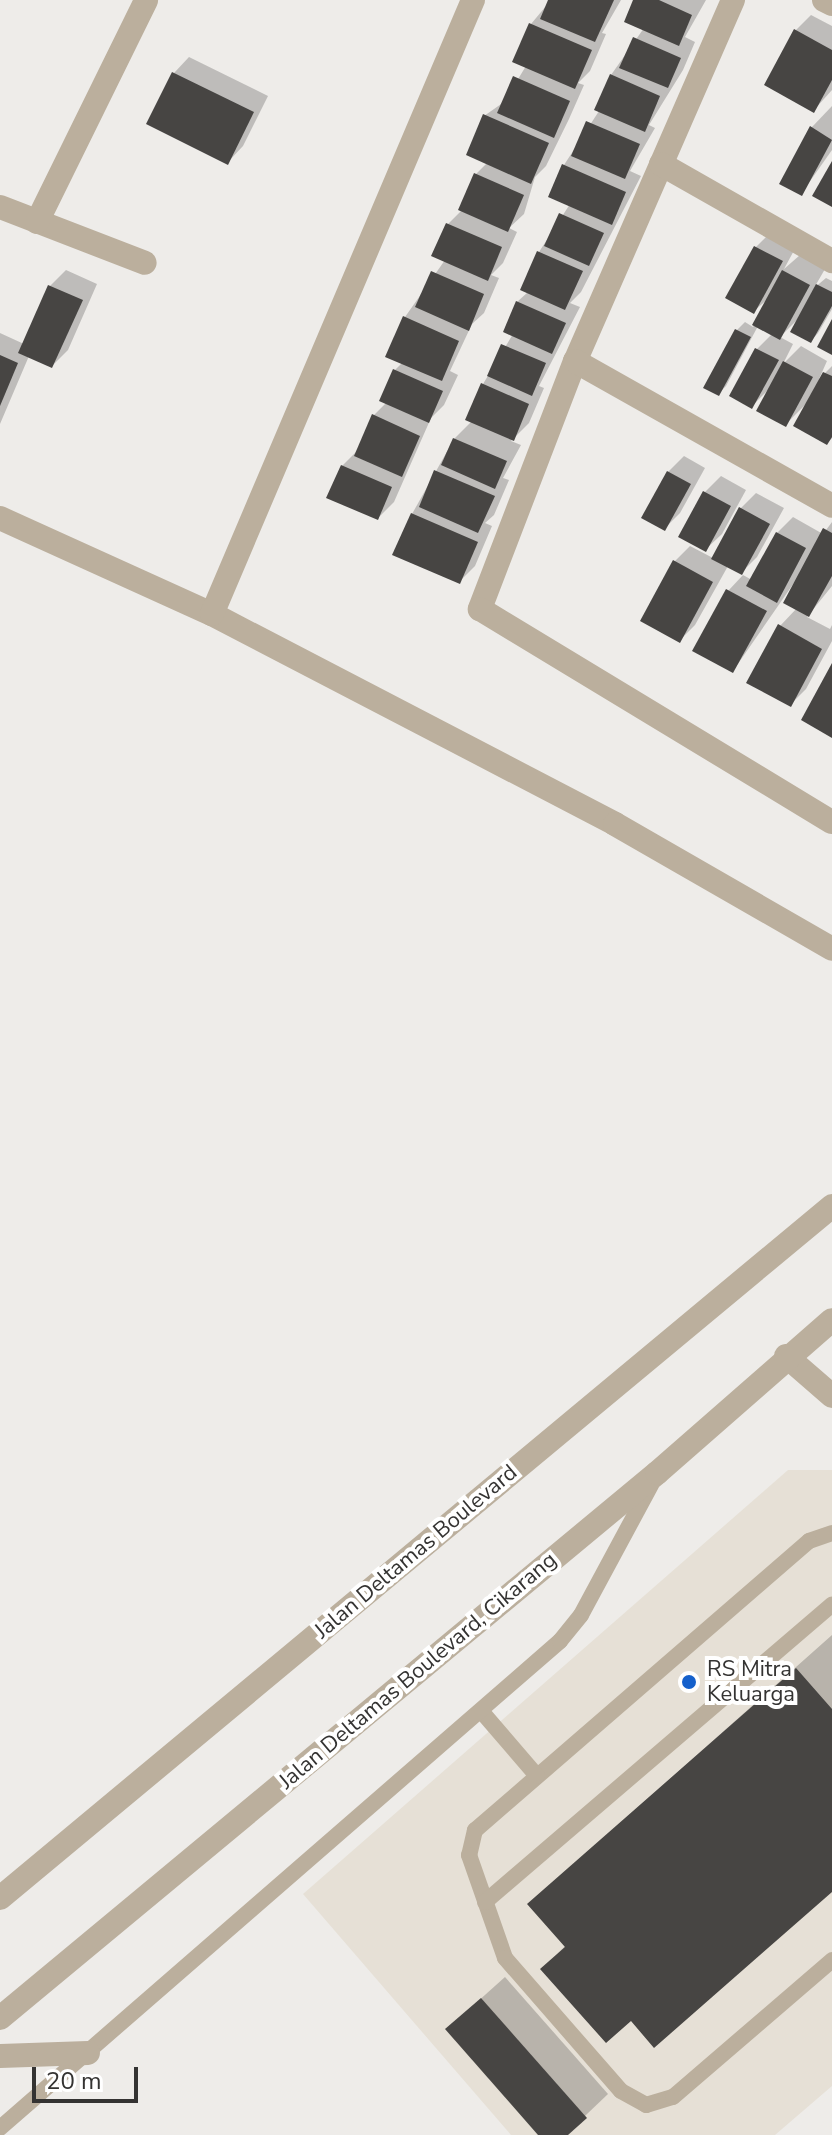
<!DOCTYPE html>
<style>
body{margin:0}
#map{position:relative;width:832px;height:2135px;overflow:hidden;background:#eeece9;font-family:"Nunito Sans",sans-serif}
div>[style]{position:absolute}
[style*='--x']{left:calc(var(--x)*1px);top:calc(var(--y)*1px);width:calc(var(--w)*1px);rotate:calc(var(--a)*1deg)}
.built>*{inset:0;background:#e6e0d6}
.shadow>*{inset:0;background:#0003}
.building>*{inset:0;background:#474543}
.service>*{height:16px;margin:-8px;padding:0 8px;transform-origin:8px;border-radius:8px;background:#bbaf9d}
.minor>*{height:24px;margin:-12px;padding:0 12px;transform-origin:12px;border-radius:12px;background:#bbaf9d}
.tertiary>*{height:24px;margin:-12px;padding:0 12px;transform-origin:12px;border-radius:12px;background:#bbaf9d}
.dots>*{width:22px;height:22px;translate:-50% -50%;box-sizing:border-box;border:4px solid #fff;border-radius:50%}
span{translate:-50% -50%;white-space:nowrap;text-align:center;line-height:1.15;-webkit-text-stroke:8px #fff;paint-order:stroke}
.street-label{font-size:22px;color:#343332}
.poi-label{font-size:22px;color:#343332}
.left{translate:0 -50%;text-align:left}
.scale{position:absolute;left:32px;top:2067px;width:106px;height:36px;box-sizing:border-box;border:4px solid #343332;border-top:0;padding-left:10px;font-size:24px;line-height:28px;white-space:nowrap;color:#343332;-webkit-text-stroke:6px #fff;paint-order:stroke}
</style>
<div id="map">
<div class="built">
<div style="clip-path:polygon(788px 1470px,832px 1470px,832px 2086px,775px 2135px,511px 2135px,303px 1894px)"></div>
</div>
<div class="shadow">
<div style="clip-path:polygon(551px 0,621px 0,602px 33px,606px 34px,590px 71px,578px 83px,584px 85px,569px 119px,546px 166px,535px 177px,524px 214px,509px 228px,517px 232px,503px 263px,491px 275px,499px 278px,484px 313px,472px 324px,450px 371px,458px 375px,444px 405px,431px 418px,394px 502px,378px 518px,342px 466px,359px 449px,373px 416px,387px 402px,395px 370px,403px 362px,405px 317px,445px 260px,448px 224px,462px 210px,476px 174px,487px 163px,484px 116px,504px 102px,526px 66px,531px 24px)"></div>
<div style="clip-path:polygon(636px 0,706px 0,685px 37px,695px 42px,683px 70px,649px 125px,655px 128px,630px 171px,641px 176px,581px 292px,570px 303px,580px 307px,539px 386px,544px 388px,529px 423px,511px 441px,521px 445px,503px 478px,509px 480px,494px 515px,485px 523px,492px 526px,475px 566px,459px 582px,412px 514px,454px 439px,472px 421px,483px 384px,513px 334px,517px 302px,528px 292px,539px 252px,570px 204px,564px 165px,599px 111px,611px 75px,644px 28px)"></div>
<div style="clip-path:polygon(811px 15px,832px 26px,832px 90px,814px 110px,796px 30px)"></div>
<div style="clip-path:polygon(189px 57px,268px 96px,243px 146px,228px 162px,174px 73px)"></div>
<div style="clip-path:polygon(832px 106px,832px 150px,801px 194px,812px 127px)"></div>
<div style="clip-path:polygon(772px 231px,797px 245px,784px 269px,800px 255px,825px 269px,814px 288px,826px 278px,832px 281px,832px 309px,818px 333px,811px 341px,798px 319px,780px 337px,793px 344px,783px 364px,801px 346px,827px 361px,819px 379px,832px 366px,832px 438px,827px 443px,807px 403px,786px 424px,769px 389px,752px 406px,732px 395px,757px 349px,772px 334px,758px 326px,726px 386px,718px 394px,705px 387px,737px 330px,745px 322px,753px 327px,770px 297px,754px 311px,728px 297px,756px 247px)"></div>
<div style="clip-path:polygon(66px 270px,97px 284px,68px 350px,52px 366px,29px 356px,0 424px,0 333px,24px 344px,50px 286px)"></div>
<div style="clip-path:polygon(684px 456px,705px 468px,680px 513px,665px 528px,668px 472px)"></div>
<div style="clip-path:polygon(721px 476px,746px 490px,722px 534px,706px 549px,681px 536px,705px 492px)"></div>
<div style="clip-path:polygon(756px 493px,784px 508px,757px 557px,741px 573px,728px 566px,695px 625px,680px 640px,675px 561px,690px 546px,713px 558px,740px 509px)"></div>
<div style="clip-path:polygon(793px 517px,823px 534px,832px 522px,832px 586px,807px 617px,830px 629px,832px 625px,832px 641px,806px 689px,790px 705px,780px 626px,797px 608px,796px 580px,733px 671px,728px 591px,743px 575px,752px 580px,777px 533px)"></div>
<div style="clip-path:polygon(832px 1635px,832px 1889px,631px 2018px,543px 1969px,566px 1945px,529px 1904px)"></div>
<div style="clip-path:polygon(505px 1977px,608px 2094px,565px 2135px,541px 2135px,447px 2029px)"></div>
</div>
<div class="building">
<div style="clip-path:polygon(548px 0,614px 0,595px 42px,540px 19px)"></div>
<div style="clip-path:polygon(633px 0,659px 0,692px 15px,679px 46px,624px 22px)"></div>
<div style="clip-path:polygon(529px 23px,592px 50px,575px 89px,512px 62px)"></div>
<div style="clip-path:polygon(794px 29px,832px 50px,832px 80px,814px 113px,764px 85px)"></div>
<div style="clip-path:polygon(633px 37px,681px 58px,668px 88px,619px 68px)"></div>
<div style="clip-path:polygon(172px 72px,254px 112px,228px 165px,146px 124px)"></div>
<div style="clip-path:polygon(610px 74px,660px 96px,645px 132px,594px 110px)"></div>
<div style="clip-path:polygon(513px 76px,570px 101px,554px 138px,497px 113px)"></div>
<div style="clip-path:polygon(483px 114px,549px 143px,531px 184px,466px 155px)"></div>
<div style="clip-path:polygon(586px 121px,640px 144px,625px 179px,571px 156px)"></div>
<div style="clip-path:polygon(810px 126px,832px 140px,802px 196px,779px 184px)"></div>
<div style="clip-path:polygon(832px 161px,832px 207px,812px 196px)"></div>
<div style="clip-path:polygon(562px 164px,626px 192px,612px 225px,548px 197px)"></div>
<div style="clip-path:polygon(474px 173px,524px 195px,508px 232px,458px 210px)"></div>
<div style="clip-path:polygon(559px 213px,604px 233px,589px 266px,544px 246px)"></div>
<div style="clip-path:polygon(446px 223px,502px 247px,488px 281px,431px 256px)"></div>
<div style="clip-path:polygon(754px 246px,783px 261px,754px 314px,725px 298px)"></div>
<div style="clip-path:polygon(537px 251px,583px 271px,565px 310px,520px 290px)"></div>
<div style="clip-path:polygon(782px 270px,810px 285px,780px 340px,752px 325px)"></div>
<div style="clip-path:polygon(431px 271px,484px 294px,469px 331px,415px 307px)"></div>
<div style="clip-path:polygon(816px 284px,832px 292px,832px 306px,811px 343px,790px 332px)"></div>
<div style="clip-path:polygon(48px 285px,83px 300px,52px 368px,18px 353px)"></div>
<div style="clip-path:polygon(516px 301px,566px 323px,552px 354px,503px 332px)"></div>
<div style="clip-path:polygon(403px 316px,459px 341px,442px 381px,385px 357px)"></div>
<div style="clip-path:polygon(832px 319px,832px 355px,817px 347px)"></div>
<div style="clip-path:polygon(735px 329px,751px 337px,719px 396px,703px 388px)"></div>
<div style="clip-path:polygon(501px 344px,546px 363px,532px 396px,487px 376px)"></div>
<div style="clip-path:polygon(755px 348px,779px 360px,752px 409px,729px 396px)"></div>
<div style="clip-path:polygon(0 355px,18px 363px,0 406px)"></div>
<div style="clip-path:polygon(783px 361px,813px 377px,786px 427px,756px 411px)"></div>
<div style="clip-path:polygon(393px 369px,443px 391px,429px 423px,379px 401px)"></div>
<div style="clip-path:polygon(823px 372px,832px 376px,832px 437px,827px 445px,793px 426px)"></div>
<div style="clip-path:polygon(481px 383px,529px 404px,514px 441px,465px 420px)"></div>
<div style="clip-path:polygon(372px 414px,420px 436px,402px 477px,354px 456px)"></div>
<div style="clip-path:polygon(453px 438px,507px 461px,495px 489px,441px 465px)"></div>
<div style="clip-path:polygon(341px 465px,392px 487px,378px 520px,326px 498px)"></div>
<div style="clip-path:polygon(434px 470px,495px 496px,478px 533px,419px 507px)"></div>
<div style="clip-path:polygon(667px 471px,691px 484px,665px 531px,641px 518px)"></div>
<div style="clip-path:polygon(703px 491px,731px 506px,706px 552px,678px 537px)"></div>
<div style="clip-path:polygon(739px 507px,770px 524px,742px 575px,711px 559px)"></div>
<div style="clip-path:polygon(411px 513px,478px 542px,460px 584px,392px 555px)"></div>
<div style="clip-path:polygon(823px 528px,832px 533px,832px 576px,809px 617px,783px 603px)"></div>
<div style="clip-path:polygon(776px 532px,806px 548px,777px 603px,746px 586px)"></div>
<div style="clip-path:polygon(673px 560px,713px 582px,680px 643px,640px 621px)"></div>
<div style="clip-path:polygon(726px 589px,767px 611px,733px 673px,692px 651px)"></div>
<div style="clip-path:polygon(778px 624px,822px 649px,791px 707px,746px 683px)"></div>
<div style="clip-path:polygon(832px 663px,832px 738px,801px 720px)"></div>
<div style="clip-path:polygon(796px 1668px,832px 1709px,832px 1892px,654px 2048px,631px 2021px,606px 2043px,540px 1969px,565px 1947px,527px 1904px)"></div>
<div style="clip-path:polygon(481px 1998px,587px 2118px,568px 2135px,538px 2135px,445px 2029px)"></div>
</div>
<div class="service">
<div style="--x:832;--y:1533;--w:24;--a:161"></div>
<div style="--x:809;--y:1541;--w:442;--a:139.1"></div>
<div style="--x:475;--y:1830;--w:26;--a:103"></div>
<div style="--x:469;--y:1855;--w:109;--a:70.7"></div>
<div style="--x:505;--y:1958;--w:176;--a:48.9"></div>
<div style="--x:621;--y:2091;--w:29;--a:29"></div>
<div style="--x:646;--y:2105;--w:28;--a:-17"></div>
<div style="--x:673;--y:2097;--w:210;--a:-40.7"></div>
<div style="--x:482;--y:1712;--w:84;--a:49.3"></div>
<div style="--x:485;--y:1902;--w:457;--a:-40.6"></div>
<div style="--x:0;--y:2128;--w:742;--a:-41.01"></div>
<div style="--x:560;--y:1641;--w:33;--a:-51"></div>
<div style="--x:581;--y:1615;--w:148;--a:-61.7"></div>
</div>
<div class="minor">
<div style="--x:733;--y:0;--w:394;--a:113.6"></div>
<div style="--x:575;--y:361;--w:266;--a:111"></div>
<div style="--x:480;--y:609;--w:411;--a:31.2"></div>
<div style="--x:824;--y:0;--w:9;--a:27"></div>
<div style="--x:661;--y:164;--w:197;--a:29.6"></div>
<div style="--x:0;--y:207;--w:155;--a:21.1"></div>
<div style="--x:37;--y:222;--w:247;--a:-63.8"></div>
<div style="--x:575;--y:361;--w:295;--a:29.4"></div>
<div style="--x:0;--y:518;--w:233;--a:24.4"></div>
<div style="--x:212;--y:614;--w:454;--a:27.5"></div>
<div style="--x:615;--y:824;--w:250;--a:29.9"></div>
<div style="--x:212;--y:614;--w:667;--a:-66.97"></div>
<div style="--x:786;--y:1356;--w:61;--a:41"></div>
<div style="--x:0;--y:2056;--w:88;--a:-2"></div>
</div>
<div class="tertiary">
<div style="--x:0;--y:1898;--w:1082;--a:-39.75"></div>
<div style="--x:0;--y:2018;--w:854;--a:-39.68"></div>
<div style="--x:657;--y:1473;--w:232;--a:-41.2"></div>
</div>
<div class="dots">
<div style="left:689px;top:1682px;background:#1560cb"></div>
</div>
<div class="street-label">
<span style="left:416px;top:1552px;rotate:-40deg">Jalan Deltamas Boulevard</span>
<span style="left:418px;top:1671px;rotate:-40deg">Jalan Deltamas Boulevard, Cikarang</span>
</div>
<div class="poi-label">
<span class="left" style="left:707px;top:1682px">RS Mitra<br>Keluarga</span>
</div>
<div class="scale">20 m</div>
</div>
